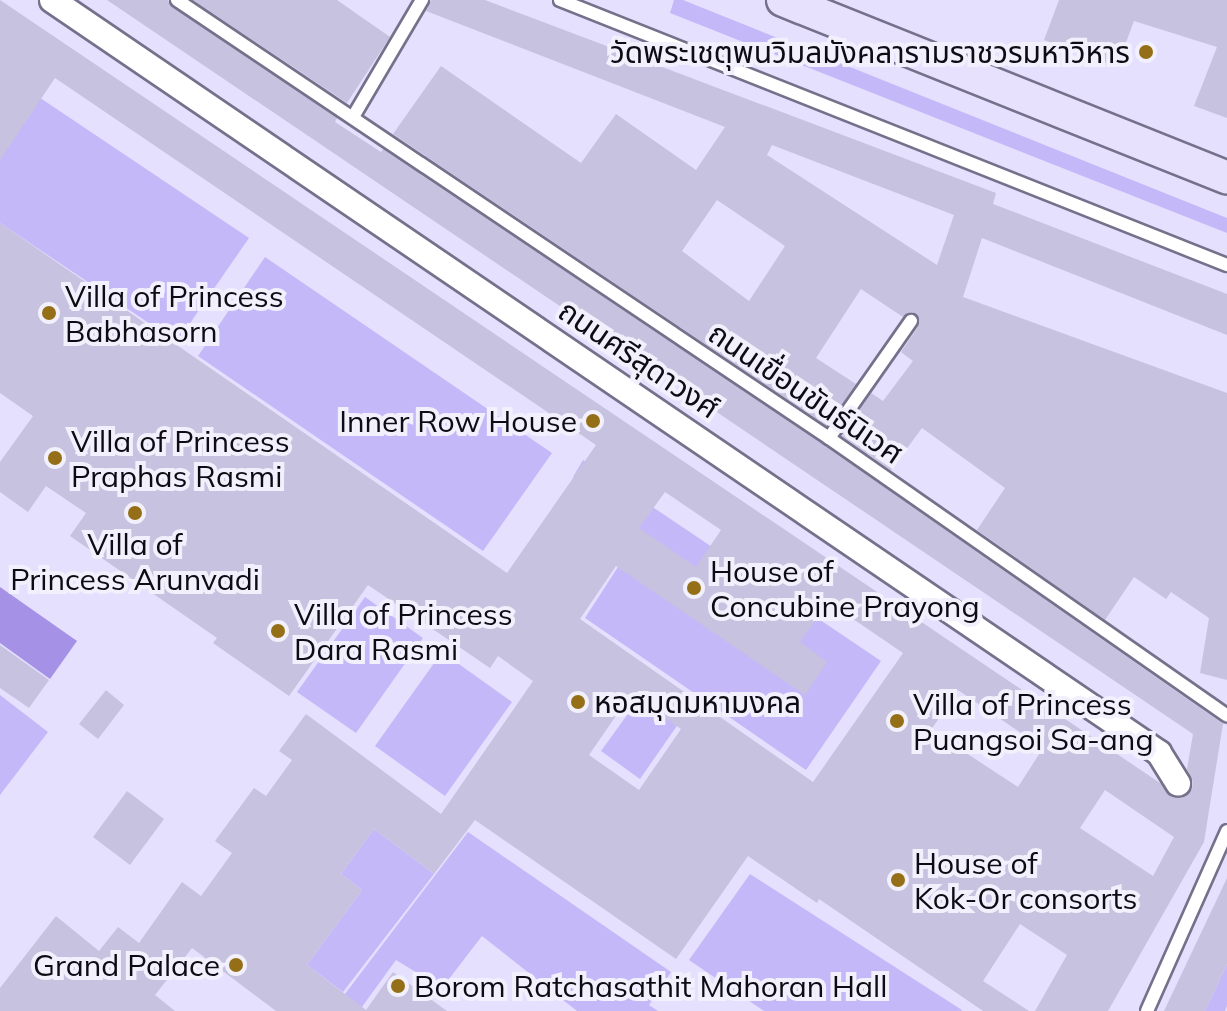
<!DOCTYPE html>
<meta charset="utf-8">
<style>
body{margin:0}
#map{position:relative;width:1227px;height:1011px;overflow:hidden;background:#e5e0fe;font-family:Mulish,"Noto Sans Thai",sans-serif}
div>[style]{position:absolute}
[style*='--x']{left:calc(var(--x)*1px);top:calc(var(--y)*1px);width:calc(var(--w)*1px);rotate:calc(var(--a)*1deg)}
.green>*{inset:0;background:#c5b8f9}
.water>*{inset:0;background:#a592e6}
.building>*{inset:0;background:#c7c2df}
.roads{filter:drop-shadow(2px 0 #76718b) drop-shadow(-2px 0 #76718b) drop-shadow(0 2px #76718b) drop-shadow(0 -2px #76718b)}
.lane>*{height:12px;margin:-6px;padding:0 6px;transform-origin:6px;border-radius:6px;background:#fff}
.street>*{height:24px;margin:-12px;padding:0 12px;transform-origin:12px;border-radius:12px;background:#fff}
.secondary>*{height:32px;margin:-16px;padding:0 16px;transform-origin:16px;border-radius:16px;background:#e8e1fe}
.dots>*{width:22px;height:22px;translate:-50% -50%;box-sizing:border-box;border:4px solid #f2f0fc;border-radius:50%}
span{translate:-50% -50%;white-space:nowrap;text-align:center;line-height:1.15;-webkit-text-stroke:8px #f2f0fc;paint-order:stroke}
.poi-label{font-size:30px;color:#0d0b14}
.right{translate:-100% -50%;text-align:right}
.left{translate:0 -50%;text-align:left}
.street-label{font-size:30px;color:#0d0b14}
</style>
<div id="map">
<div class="green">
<div style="clip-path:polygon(674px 0,683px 0,1227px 218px,1227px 233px,670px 13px)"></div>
<div style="clip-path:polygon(0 71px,249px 238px,177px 342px,0 223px)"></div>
<div style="clip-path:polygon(265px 257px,552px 453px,483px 551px,198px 356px)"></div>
<div style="clip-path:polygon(583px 460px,881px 661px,806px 770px,585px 618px,638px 536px,573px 477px)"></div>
<div style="clip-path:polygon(365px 597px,423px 638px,356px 733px,297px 692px)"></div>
<div style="clip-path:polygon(442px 652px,512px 702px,445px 796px,375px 746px)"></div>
<div style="clip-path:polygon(643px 693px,681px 720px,640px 779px,601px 751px)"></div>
<div style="clip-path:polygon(0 695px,48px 732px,0 795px)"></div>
<div style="clip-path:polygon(374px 829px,434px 874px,343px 992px,307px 965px,362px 890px,341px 874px)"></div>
<div style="clip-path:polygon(468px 832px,671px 972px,649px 1005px,658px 1011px,577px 1011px,482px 936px,442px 988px,396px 960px,359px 1011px,332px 1011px)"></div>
<div style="clip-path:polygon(750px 874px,962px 1010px,961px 1011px,764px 1011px,689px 960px)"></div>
<div style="clip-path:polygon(1227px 964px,1227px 1006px,1225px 1011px,1205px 1011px)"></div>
</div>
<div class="water">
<div style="clip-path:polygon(0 587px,77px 641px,50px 679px,0 643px)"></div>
</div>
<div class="building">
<div style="clip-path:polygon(evenodd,0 0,1160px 783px,1170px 796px,1182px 798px,1192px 789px,1193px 782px,1187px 769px,1193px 734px,107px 0,168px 0,172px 7px,337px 118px,335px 122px,381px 152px,383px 149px,824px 445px,1223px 724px,1204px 842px,1108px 1011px,1035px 1011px,1067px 955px,1020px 924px,983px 981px,1029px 1011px,983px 1011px,819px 899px,817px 903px,748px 856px,676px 959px,475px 820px,434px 874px,374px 829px,341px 874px,362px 890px,307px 965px,366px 1010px,393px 972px,447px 1011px,276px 1011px,192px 948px,155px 995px,175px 1011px,0 1011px,0 988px,56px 916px,99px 951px,118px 927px,139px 943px,182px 882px,201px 896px,232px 853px,215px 841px,254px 788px,266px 796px,292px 760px,279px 751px,306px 714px,441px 814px,533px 681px,498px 656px,490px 668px,368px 585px,289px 696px,213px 643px,217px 638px,70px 536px,86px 513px,46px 486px,28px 512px,0 492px,0 462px,33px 416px,0 393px,0 223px,507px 573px,596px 445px,55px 78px,0 160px,0 0,665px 492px,721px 530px,696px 567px,639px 528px,665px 492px,0 0,616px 566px,805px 695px,827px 662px,800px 642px,828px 602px,903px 653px,813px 782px,580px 619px,616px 566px,0 0,958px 690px,1043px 748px,1018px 787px,931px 730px,958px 690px,0 0,631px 694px,681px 729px,639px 790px,589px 755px,631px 694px,0 0,1105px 790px,1174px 837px,1153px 876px,1080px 828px,1105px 790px)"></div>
<div style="clip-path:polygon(193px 0,337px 0,390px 37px,347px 103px)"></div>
<div style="clip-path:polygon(evenodd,431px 0,485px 0,996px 193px,993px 204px,1227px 294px,1227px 335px,982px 238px,963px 297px,1227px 393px,1227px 680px,1200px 673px,1209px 618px,1171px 592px,1166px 599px,1134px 577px,1105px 620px,977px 530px,1005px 488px,922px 428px,891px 470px,842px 436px,871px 393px,883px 401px,913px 361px,901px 352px,918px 327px,919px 318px,915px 313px,903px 317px,861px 289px,816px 358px,856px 384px,827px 426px,393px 134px,441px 66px,581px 163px,616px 114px,696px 170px,725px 127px,426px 11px,431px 0,772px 145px,954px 215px,937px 265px,767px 155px,772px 145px,431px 0,717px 200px,785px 246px,749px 301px,682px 251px,717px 200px)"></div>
<div style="clip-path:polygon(1059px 0,1227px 0,1227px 118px,1194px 106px,1217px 47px,1134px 21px,1117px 67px,1044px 40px)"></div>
<div style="clip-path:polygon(0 645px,49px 680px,29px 708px,0 688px)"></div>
<div style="clip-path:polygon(106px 690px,124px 705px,98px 739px,79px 724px)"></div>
<div style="clip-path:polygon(127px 791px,164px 819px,130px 865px,93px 837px)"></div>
<div style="clip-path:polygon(1227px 878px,1227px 964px,1205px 1011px,1164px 1011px)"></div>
</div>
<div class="roads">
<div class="lane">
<div style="--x:177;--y:0;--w:785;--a:33.89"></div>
<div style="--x:829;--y:438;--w:485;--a:34.9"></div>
<div style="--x:560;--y:0;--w:718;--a:21.67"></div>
<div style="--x:353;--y:117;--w:136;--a:-59.5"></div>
<div style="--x:829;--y:438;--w:143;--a:-55"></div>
<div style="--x:1147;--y:1011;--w:197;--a:-66"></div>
</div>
<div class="street">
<div style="--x:52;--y:0;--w:1339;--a:34.22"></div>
<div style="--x:1159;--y:753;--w:36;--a:58"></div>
</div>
<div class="secondary">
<div style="--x:783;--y:0;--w:478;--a:21.8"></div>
</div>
</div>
<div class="dots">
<div style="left:1146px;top:52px;background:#946f17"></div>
<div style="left:49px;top:313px;background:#946f17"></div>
<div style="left:593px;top:421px;background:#946f17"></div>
<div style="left:55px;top:458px;background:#946f17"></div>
<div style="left:135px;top:513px;background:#946f17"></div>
<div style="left:694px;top:588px;background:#946f17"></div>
<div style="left:278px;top:631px;background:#946f17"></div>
<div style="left:578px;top:702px;background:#946f17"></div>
<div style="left:897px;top:721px;background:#946f17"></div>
<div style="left:898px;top:880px;background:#946f17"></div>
<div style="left:236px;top:965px;background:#946f17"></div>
<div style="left:398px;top:986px;background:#946f17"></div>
</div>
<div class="poi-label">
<span class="right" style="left:1130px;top:52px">วัดพระเชตุพนวิมลมังคลารามราชวรมหาวิหาร</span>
<span class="left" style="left:65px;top:313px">Villa of Princess<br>Babhasorn</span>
<span class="right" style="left:577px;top:421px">Inner Row House</span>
<span class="left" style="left:71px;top:458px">Villa of Princess<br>Praphas Rasmi</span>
<span style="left:135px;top:561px">Villa of<br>Princess Arunvadi</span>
<span class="left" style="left:710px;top:588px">House of<br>Concubine Prayong</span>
<span class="left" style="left:294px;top:631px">Villa of Princess<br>Dara Rasmi</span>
<span class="left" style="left:594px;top:702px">หอสมุดมหามงคล</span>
<span class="left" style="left:913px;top:721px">Villa of Princess<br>Puangsoi Sa-ang</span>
<span class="left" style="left:914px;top:880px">House of<br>Kok-Or consorts</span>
<span class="right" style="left:220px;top:965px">Grand Palace</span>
<span class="left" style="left:414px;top:986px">Borom Ratchasathit Mahoran Hall</span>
</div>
<div class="street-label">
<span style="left:639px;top:359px;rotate:34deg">ถนนศรีสุดาวงศ์</span>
<span style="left:806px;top:393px;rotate:34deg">ถนนเขื่อนขันธ์นิเวศ</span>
</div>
</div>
